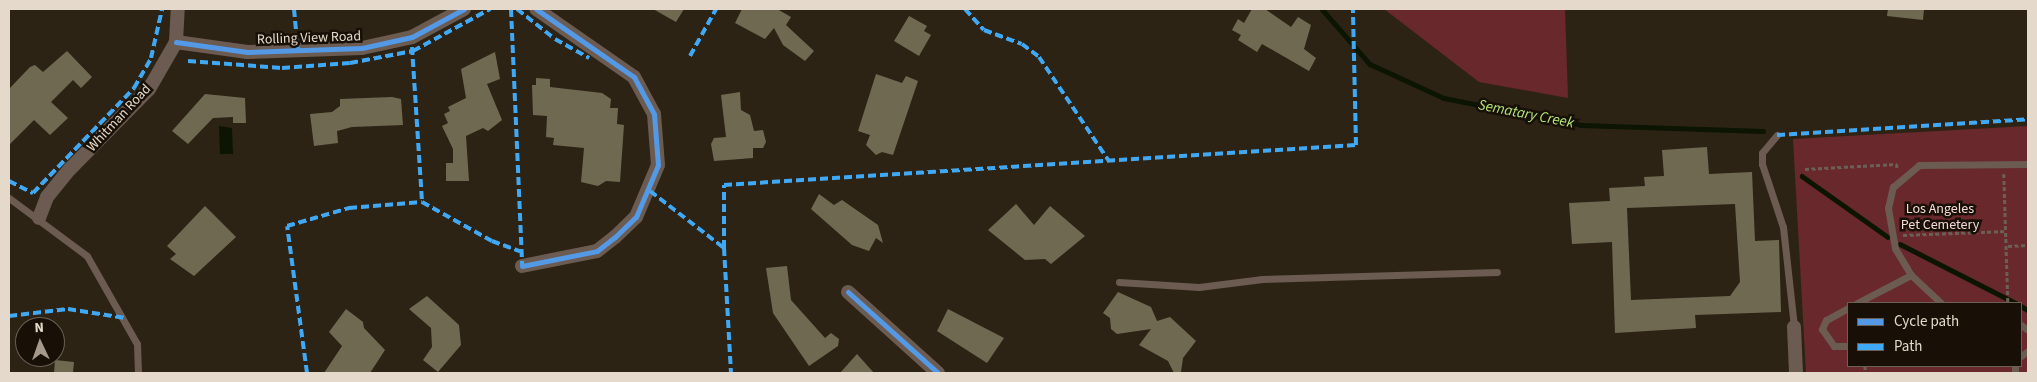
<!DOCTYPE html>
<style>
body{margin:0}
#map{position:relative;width:2037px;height:382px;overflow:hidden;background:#2d2315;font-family:"Source Sans 3",sans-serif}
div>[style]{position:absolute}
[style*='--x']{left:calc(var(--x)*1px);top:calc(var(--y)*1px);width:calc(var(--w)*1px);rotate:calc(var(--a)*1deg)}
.green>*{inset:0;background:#69282b}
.water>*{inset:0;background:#0c1502}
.stream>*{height:4.5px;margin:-2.25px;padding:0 2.25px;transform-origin:2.25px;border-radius:2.25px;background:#0c1502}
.building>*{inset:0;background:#706952}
.path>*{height:2.5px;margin-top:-1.25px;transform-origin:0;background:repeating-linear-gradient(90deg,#6c5f56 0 4px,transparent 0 6.5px)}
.service>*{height:7px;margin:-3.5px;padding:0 3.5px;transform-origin:3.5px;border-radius:3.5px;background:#6b5b51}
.minor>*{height:14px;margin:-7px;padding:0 7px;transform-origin:7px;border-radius:7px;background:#6b5b51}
.quiet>*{height:4px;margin-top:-2px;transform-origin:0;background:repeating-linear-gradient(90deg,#3fa9f5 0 8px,transparent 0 12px)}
.cycleway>*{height:5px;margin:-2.5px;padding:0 2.5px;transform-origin:2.5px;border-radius:2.5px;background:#5399e6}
span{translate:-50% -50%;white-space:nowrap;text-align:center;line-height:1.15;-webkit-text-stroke:5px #181006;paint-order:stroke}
.street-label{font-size:14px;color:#e4d9ca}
.park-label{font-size:14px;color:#f3d9d8}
.water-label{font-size:15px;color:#b3e47b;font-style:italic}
.frame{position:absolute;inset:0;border:10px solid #e4d9ca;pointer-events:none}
.legend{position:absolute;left:1847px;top:302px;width:175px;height:65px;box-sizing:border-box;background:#181006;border:1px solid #6a6054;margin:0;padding:6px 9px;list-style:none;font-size:15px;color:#e4d9ca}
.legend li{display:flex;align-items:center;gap:10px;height:25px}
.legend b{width:25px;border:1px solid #6a6054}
.north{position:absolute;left:15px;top:317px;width:50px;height:50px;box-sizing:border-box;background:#181006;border:1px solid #6a6054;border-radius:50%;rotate:357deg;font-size:14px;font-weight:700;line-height:20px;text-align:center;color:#e4d9ca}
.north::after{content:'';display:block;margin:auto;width:18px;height:22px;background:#a4998b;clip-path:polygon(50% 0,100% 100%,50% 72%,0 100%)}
</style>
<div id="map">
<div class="green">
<div style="clip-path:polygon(1384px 9px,1565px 9px,1568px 98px,1479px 82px)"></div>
<div style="clip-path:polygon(evenodd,2028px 126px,2028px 373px,1806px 373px,1793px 139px,2028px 126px,1848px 303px,2021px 303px,2021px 366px,1848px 366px,1848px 303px)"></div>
</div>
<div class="water">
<div style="clip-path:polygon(219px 126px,232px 128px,233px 154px,220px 154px)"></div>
</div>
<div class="stream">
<div style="--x:1322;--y:9;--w:73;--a:48.9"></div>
<div style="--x:1370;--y:64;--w:81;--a:24.7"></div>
<div style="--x:1444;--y:98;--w:140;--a:11.1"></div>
<div style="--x:1581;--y:125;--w:182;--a:1.9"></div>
<div style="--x:1802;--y:176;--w:105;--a:35.3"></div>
<div style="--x:1900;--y:244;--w:130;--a:27"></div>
<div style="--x:2021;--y:306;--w:8;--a:30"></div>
</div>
<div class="building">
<div style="clip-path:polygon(653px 9px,684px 9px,676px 22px)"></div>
<div style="clip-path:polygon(742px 9px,777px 9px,791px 17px,786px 25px,814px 51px,805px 61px,783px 45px,774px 28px,765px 39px,735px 23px)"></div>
<div style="clip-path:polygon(1252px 9px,1265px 9px,1291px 27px,1298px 17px,1311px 25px,1304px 49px,1316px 58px,1309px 71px,1262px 44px,1257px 52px,1238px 40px,1241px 35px,1232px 30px,1238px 19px,1244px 23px)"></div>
<div style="clip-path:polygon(1888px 9px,1924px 9px,1923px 20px,1887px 16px)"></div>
<div style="clip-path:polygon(909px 16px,927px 26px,924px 31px,931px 35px,919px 56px,894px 41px)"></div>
<div style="clip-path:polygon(67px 51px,92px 77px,81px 88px,73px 80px,51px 102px,68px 118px,50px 135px,34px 120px,9px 145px,9px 89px,30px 67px,35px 65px,43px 72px)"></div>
<div style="clip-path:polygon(495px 52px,500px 79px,487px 84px,502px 120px,488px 131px,483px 128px,466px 136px,469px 181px,446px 181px,446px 163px,453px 163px,453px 149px,442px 126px,448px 123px,444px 114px,450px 111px,448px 107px,466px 98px,461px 69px)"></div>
<div style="clip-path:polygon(876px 74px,902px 83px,906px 76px,918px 81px,893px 155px,882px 152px,876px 155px,866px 145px,870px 135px,858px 131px)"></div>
<div style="clip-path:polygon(536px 78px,550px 79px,550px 87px,602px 93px,611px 99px,610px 108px,618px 108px,617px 124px,624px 125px,620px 182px,606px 181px,598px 186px,581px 182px,584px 148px,553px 145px,554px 138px,546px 137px,547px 116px,533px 115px,532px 85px,536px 85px)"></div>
<div style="clip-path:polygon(740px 92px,741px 110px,750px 115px,754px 131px,763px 130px,766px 142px,763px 148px,753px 148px,753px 158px,714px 161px,711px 144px,714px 138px,726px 137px,721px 95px)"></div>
<div style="clip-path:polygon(205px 94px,245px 98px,246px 123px,233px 123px,233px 117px,213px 118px,188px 144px,172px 131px)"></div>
<div style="clip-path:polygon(392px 97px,401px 99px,403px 125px,352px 127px,337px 131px,338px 143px,314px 146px,310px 114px,332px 112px,340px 106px,340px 99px)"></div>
<div style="clip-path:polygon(evenodd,1707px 147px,1709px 174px,1752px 172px,1755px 241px,1779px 240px,1781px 312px,1695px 315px,1696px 328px,1615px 333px,1612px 242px,1572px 244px,1569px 203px,1610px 201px,1609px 188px,1645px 186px,1644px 177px,1664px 176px,1662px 150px,1707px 147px,1735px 204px,1740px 282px,1730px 296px,1631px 300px,1627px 208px,1735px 204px)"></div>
<div style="clip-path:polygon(819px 194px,834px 205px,842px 200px,878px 225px,883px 243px,876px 238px,869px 251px,852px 245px,811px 209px)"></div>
<div style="clip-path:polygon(1016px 204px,1034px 225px,1050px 206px,1085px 236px,1051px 264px,1045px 259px,1025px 260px,988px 230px)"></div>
<div style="clip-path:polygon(205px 206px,236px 237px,194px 276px,170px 259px,176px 254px,167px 246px)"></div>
<div style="clip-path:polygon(787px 266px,791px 300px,825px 338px,831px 333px,839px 339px,838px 346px,809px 366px,773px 313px,766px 268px)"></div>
<div style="clip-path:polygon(1118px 292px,1151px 307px,1157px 321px,1170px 317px,1196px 341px,1183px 358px,1181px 372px,1174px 373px,1168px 361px,1139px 345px,1151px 329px,1117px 334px,1111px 329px,1110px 318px,1103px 313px)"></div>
<div style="clip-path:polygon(427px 296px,459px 325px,461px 345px,438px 372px,423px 360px,432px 347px,431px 328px,409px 309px)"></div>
<div style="clip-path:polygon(346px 309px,363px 322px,364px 328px,385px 350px,370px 373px,324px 373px,342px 346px,329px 332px)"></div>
<div style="clip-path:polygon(948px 309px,1004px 338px,987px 363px,937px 331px)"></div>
<div style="clip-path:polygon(857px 354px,874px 373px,840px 373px)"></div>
<div style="clip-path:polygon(55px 360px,74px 362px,73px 373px,54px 373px)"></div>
</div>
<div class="path">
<div style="--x:1805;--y:169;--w:92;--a:-3.1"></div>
<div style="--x:1897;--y:164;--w:5;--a:90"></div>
<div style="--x:2004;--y:174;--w:129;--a:88.2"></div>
<div style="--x:1903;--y:235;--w:104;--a:-2.2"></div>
<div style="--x:2008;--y:246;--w:20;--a:-3"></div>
<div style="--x:1865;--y:366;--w:7;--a:82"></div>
</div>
<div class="service">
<div style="--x:1777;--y:135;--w:23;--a:130"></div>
<div style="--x:1762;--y:153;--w:11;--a:90"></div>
<div style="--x:1762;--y:164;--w:66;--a:71.6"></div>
<div style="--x:1783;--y:227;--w:101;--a:83.7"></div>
<div style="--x:9;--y:198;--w:97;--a:36.6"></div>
<div style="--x:87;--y:256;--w:101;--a:60.4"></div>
<div style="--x:137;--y:344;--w:29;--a:88"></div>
<div style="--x:1119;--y:282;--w:80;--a:3.6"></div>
<div style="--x:1199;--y:287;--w:64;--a:-7.2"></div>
<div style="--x:1262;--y:279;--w:235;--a:-1.7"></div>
<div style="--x:1857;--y:303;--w:61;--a:-27.4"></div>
<div style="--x:1941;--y:303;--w:41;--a:-137"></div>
<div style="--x:1911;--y:275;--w:31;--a:-121"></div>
<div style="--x:1895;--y:248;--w:41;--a:-99.9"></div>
<div style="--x:1888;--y:208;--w:22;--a:-77"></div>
<div style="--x:1893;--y:187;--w:34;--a:-40"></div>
<div style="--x:1919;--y:165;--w:109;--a:-0.5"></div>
<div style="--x:1848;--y:308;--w:25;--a:151"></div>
<div style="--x:1826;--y:320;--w:10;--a:114"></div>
<div style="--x:1822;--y:329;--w:21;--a:55"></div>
<div style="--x:1834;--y:346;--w:14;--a:0"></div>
<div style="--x:2021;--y:325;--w:9;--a:36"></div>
<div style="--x:2021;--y:356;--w:9;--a:-36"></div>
<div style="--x:2015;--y:366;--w:7;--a:90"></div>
</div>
<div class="minor">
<div style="--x:176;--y:42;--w:72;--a:8"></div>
<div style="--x:247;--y:52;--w:115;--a:-2"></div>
<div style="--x:362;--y:48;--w:51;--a:-12.4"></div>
<div style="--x:412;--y:37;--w:59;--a:-28.3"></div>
<div style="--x:39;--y:218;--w:22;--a:-69"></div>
<div style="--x:47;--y:197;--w:36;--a:-51"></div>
<div style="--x:70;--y:169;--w:112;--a:-45.4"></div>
<div style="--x:149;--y:89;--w:54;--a:-60.1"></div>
<div style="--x:176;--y:42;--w:33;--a:-87"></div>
<div style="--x:522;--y:266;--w:76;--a:-11.3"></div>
<div style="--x:597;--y:251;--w:23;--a:-38"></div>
<div style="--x:615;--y:237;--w:29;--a:-44"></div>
<div style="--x:636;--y:217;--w:56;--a:-67.1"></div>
<div style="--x:658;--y:165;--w:51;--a:-94.5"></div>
<div style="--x:654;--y:114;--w:42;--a:-118.4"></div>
<div style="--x:634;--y:77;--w:119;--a:-145.2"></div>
<div style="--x:848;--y:292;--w:121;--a:42"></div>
<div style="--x:1794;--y:327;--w:46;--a:87.5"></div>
</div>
<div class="quiet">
<div style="--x:294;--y:9;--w:42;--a:84.6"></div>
<div style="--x:511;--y:9;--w:257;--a:87.5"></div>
<div style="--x:517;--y:9;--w:48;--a:38.3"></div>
<div style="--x:555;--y:39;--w:39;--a:29"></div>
<div style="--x:965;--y:9;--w:28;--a:48"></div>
<div style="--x:984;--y:30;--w:40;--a:20.2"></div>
<div style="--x:1022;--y:44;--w:21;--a:37"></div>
<div style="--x:1039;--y:57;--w:125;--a:56.1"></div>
<div style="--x:412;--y:47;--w:155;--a:86.3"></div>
<div style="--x:422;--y:202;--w:80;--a:29.1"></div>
<div style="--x:492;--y:241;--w:30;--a:20"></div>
<div style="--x:690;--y:56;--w:54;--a:-61"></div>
<div style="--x:188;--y:61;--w:94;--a:4.3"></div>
<div style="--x:282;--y:68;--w:68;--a:-4.2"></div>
<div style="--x:350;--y:63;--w:64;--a:-10.8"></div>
<div style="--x:413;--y:51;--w:88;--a:-28.6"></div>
<div style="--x:1777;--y:135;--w:252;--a:-3.6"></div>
<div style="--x:9;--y:181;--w:27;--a:27"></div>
<div style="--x:33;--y:193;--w:146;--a:-46.1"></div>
<div style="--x:134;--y:88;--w:34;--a:-60"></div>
<div style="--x:151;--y:58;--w:50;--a:-77.3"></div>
<div style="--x:650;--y:191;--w:93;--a:37.6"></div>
<div style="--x:724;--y:248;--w:125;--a:86.8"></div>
<div style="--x:724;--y:248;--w:63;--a:-90"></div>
<div style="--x:724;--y:185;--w:633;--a:-3.62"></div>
<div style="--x:1356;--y:145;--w:136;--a:-91.3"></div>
<div style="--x:9;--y:316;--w:59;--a:-6.8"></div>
<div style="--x:68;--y:309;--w:58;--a:9"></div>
<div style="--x:307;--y:373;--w:148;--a:-97.7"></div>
<div style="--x:287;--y:226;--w:65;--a:-16.2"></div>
<div style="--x:349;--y:208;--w:73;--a:-4.7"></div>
</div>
<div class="cycleway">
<div style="--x:176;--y:42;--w:72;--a:8"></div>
<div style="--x:247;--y:52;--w:115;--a:-2"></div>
<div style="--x:362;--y:48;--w:51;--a:-12.4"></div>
<div style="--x:412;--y:37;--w:59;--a:-28.3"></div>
<div style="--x:522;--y:266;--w:76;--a:-11.3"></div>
<div style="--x:597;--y:251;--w:23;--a:-38"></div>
<div style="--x:615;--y:237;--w:29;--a:-44"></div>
<div style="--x:636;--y:217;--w:56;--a:-67.1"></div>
<div style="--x:658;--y:165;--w:51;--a:-94.5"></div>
<div style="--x:654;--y:114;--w:42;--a:-118.4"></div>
<div style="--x:634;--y:77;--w:119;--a:-145.2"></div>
<div style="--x:848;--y:292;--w:121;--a:42"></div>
</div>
<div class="street-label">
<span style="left:309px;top:38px;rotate:-2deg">Rolling View Road</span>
<span style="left:119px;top:118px;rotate:-47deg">Whitman Road</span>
</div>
<div class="park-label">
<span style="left:1940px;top:217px">Los Angeles<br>Pet Cemetery</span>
</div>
<div class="water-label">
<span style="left:1526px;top:114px;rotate:11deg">Sematary Creek</span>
</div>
<div class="frame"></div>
<ul class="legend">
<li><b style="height:6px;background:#5399e6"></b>Cycle path</li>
<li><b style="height:6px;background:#3fa9f5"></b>Path</li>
</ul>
<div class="north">N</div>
</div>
